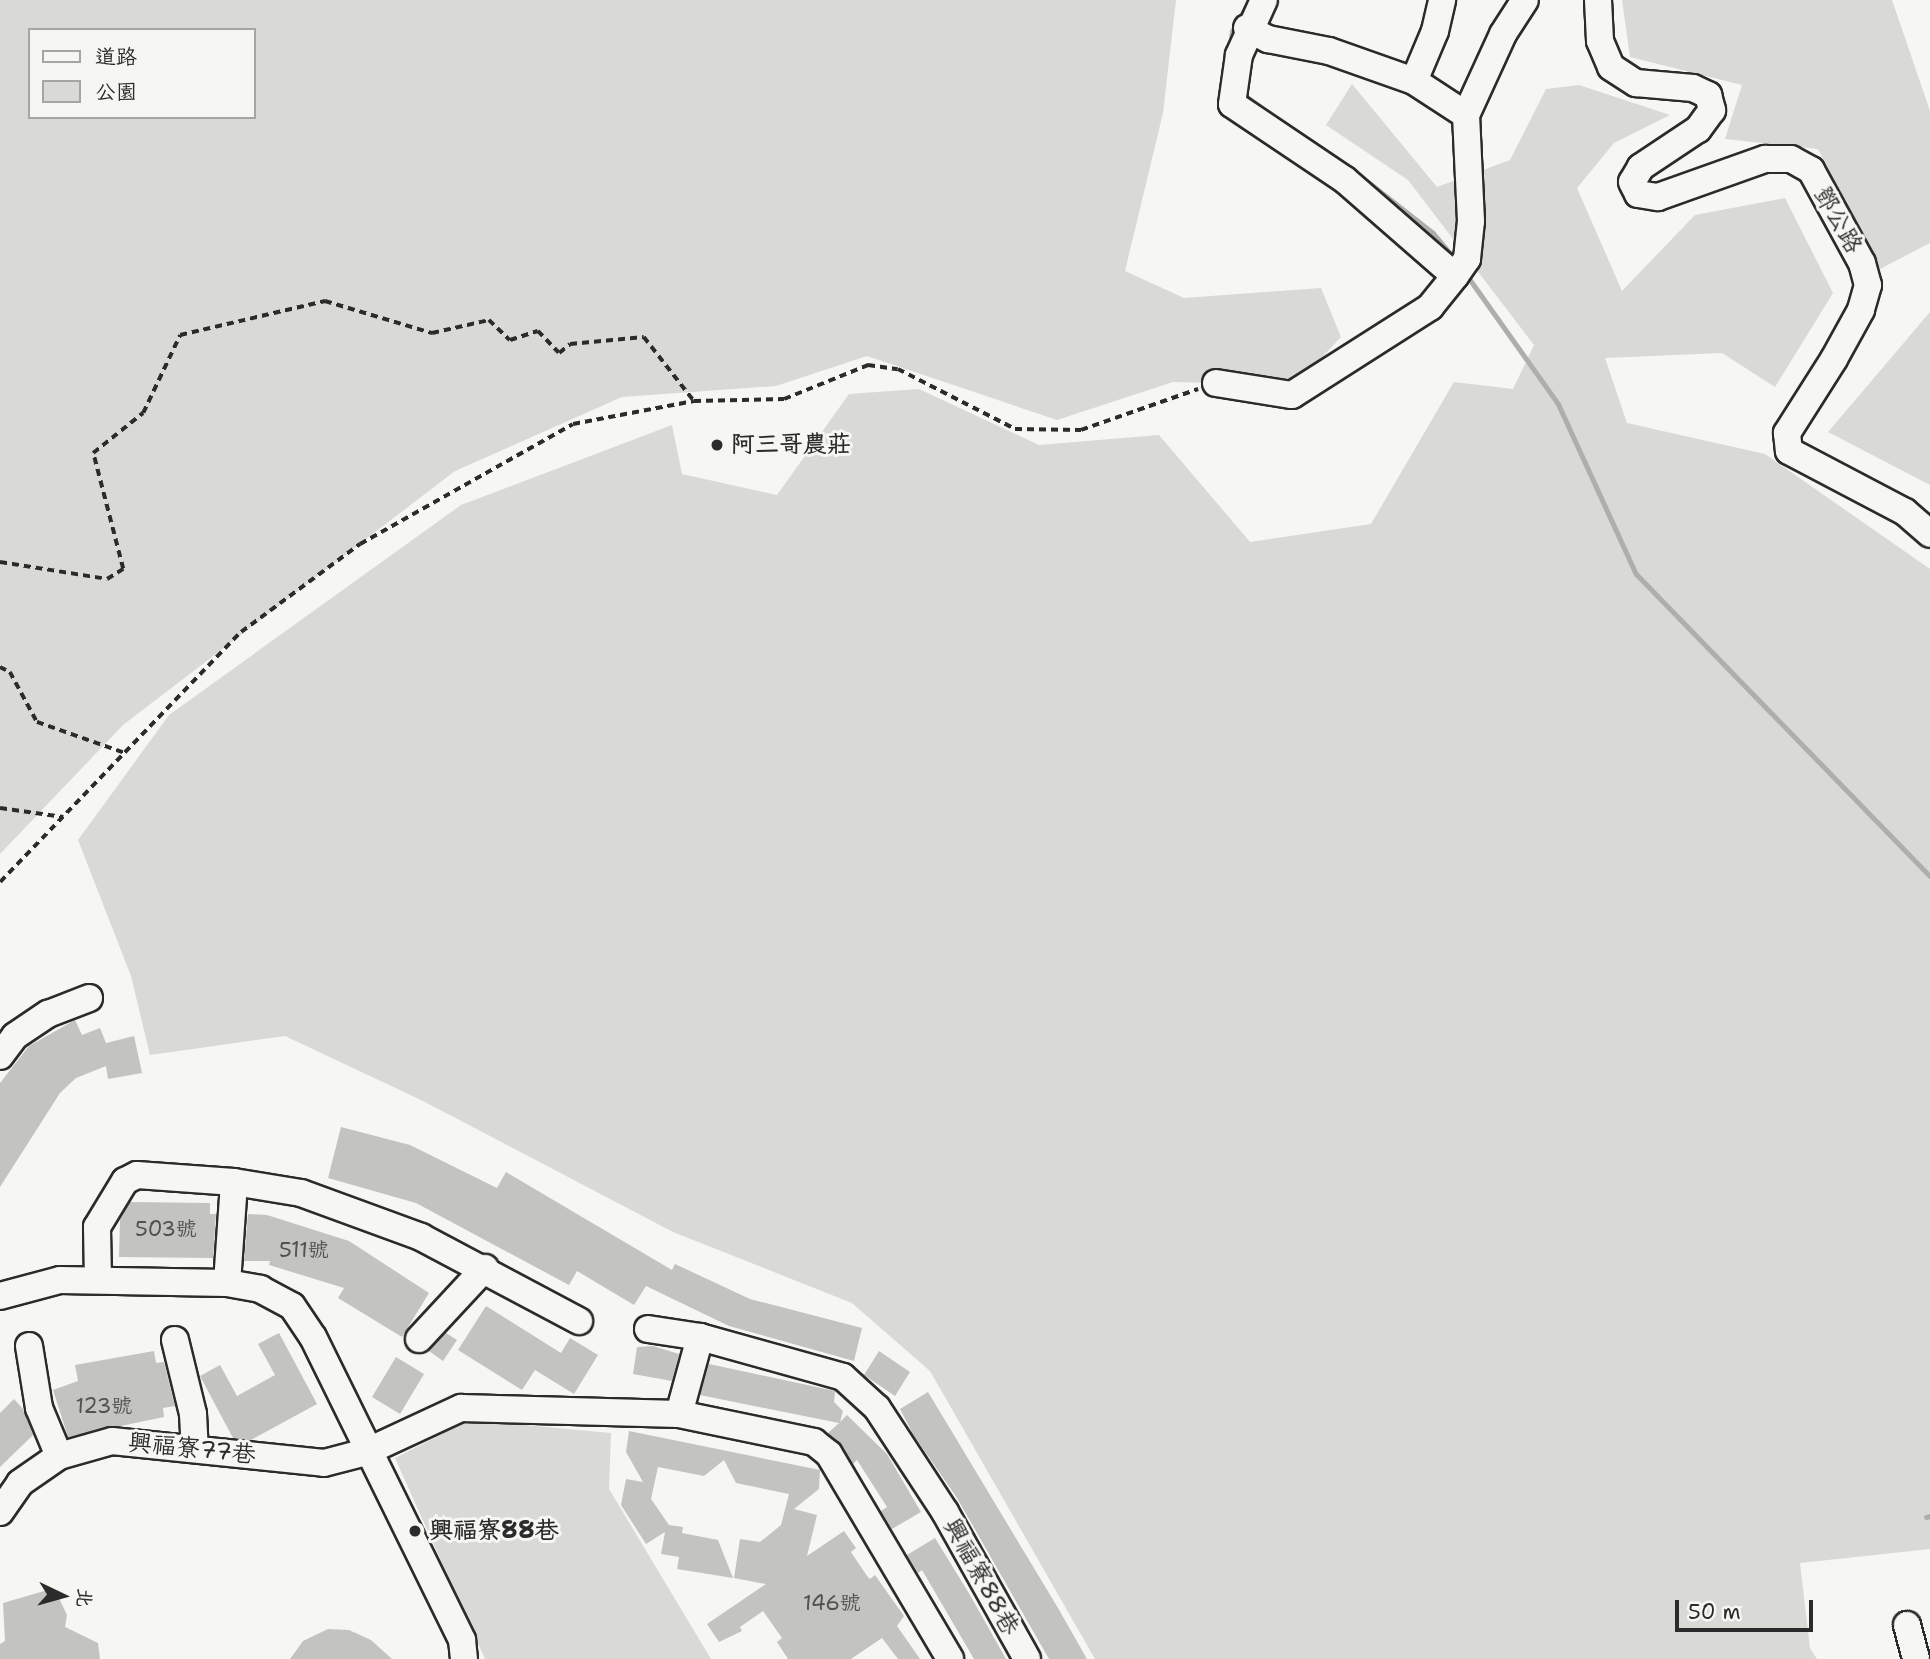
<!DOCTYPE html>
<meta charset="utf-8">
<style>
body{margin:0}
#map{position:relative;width:1930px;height:1659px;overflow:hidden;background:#f6f6f2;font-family:"Shantell Sans","LXGW WenKai TC",sans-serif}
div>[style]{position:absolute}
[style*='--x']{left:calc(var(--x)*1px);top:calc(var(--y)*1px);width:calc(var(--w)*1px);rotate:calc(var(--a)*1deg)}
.green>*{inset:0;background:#d9d9d5}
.stream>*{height:5px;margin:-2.5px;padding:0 2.5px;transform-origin:2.5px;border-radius:2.5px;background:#aeaeab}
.building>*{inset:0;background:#c3c3c0}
.path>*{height:3.5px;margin-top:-1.75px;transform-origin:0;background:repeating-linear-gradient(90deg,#2b2b2b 0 7px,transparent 0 12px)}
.roads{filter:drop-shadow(2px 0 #2b2b2b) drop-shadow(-2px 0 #2b2b2b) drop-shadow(0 2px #2b2b2b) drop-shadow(0 -2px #2b2b2b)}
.minor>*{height:26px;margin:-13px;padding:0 13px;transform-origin:13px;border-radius:13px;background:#f6f6f2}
.dots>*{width:19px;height:19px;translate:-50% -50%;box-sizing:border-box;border:4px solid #f6f6f2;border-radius:50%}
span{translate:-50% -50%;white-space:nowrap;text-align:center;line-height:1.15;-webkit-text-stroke:6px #f6f6f2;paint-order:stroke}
.number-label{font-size:21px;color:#515150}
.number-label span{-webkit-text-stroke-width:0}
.street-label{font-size:24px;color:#2b2b2b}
.poi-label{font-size:24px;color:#2b2b2b;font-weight:700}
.left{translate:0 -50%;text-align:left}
.legend{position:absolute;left:28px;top:28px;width:228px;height:91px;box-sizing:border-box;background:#f6f6f2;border:2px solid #a5a5a2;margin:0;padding:9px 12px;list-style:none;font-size:21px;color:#2b2b2b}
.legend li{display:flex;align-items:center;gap:14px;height:35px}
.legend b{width:35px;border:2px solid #a5a5a2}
.north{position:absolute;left:28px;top:1561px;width:70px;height:70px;-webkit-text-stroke:5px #f6f6f2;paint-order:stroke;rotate:95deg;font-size:19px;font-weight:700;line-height:28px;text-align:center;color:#2b2b2b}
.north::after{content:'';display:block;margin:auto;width:24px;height:32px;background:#2b2b2b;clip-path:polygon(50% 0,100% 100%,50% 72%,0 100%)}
.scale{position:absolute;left:1675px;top:1600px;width:138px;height:32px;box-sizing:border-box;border:4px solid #2b2b2b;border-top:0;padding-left:9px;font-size:21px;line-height:24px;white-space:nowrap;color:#2b2b2b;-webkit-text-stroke:5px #f6f6f2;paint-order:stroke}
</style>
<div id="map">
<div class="green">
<div style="clip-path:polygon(evenodd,0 0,1176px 0,1163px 113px,1125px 271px,1184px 298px,1321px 288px,1341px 337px,1296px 385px,1173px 382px,1057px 420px,867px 356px,776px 386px,622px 397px,455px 471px,123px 725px,0 854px,0 0,30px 30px,254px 30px,254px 117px,30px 117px,30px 30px)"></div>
<div style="clip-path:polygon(1622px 0,1892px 0,1930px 111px,1930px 243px,1880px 269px,1818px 149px,1725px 139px,1742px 85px,1630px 57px)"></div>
<div style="clip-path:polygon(1352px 84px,1437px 187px,1510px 160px,1546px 89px,1579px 85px,1670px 115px,1614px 143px,1577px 188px,1622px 291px,1695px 215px,1785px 198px,1833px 293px,1775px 387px,1722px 353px,1605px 358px,1627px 423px,1765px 454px,1930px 569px,1930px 1549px,1800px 1563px,1810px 1648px,1817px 1659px,1095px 1659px,930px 1371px,852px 1303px,673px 1232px,421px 1100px,285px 1036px,150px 1055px,131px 976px,78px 840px,169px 715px,461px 505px,672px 425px,682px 474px,777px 495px,849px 394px,919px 389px,1039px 445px,1159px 435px,1250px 542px,1371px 524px,1454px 382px,1513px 389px,1534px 345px,1408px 180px,1326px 125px)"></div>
<div style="clip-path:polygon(1930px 312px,1930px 485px,1828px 432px)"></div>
<div style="clip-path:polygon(470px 1420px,611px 1433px,609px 1489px,711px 1659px,485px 1659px,395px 1458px)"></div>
</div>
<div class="stream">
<div style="--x:1230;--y:46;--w:15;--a:-82"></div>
<div style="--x:1232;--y:31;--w:36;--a:-60"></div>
<div style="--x:1243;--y:94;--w:21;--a:37"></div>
<div style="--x:1350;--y:168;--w:105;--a:38.1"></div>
<div style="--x:1433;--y:233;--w:31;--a:50"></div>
<div style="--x:1470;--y:280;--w:152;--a:54.6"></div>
<div style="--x:1558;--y:404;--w:187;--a:65.4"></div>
<div style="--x:1636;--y:574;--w:421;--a:45.8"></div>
<div style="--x:1926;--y:1517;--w:4;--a:-14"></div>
</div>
<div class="building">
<div style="clip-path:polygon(75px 1020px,82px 1035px,100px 1028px,106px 1043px,134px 1036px,142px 1073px,108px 1079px,106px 1066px,76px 1078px,60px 1093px,0 1187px,0 1083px,29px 1046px)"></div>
<div style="clip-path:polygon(341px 1127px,410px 1145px,497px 1188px,506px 1172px,672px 1270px,675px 1264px,750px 1299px,862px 1328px,854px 1361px,729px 1326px,646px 1286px,634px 1305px,577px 1271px,569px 1285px,416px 1203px,328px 1178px)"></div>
<div style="clip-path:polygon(130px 1202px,210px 1203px,210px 1214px,216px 1214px,213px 1258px,119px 1257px,120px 1220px)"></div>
<div style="clip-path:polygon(248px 1214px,267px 1215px,349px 1241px,429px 1293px,402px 1337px,338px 1298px,344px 1288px,269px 1265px,270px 1261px,244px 1261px)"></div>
<div style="clip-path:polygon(486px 1306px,561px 1353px,570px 1338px,598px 1355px,574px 1394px,535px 1370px,522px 1390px,458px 1350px)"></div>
<div style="clip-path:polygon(279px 1333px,317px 1404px,251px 1440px,233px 1438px,200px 1376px,220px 1365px,237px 1396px,275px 1375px,258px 1344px)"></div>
<div style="clip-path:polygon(446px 1333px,457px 1340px,443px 1361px,429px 1351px)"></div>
<div style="clip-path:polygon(653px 1346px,679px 1354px,672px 1381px,633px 1374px,637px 1347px)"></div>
<div style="clip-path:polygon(154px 1351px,156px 1363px,164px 1362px,175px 1406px,163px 1408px,164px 1417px,68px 1437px,53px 1390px,78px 1381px,75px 1365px)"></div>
<div style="clip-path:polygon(879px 1351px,910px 1372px,895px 1396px,864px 1375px)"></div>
<div style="clip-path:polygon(396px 1357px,424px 1374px,400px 1414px,372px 1397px)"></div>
<div style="clip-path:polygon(709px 1364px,835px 1391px,834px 1402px,843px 1411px,840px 1422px,847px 1415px,887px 1454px,921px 1512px,892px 1529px,881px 1511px,887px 1507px,857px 1460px,853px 1464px,828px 1433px,839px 1423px,700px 1395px)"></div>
<div style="clip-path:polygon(928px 1392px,1058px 1608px,1087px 1659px,1049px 1659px,957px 1498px,913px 1434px,900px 1409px)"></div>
<div style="clip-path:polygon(14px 1399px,23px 1409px,33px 1435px,0 1467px,0 1413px)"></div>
<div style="clip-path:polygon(629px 1431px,820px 1470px,819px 1489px,794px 1509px,817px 1515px,807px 1556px,844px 1531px,856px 1548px,851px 1552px,867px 1576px,870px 1579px,875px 1575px,904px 1616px,897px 1626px,920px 1659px,898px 1659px,882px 1638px,851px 1659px,788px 1659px,777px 1642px,782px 1638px,763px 1611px,740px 1627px,742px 1631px,719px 1642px,707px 1624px,766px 1584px,734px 1578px,740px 1539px,760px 1542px,781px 1525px,789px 1494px,736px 1483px,724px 1460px,704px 1476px,658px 1467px,651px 1499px,669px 1525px,683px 1527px,682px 1533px,718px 1540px,733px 1578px,677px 1569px,679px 1557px,661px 1554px,665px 1532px,646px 1544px,621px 1505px,626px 1479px,643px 1482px,626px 1452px)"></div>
<div style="clip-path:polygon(935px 1538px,970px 1595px,1006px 1659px,974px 1659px,922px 1570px,918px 1573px,907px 1555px)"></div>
<div style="clip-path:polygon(44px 1591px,58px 1596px,67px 1615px,65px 1627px,98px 1643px,100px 1659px,0 1659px,0 1644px,5px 1641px,3px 1603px)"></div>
<div style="clip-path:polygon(328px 1629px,349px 1630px,371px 1640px,392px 1659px,290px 1659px,303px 1641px)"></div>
</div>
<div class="path">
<div style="--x:0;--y:562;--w:108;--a:9"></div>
<div style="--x:107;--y:579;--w:19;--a:-32"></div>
<div style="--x:123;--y:569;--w:120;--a:-104.5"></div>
<div style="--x:93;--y:453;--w:64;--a:-38.7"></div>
<div style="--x:143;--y:413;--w:86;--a:-64.6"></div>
<div style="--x:180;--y:335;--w:149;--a:-13.2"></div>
<div style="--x:325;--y:301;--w:112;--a:16.7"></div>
<div style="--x:432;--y:333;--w:58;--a:-12.8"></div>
<div style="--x:489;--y:320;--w:29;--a:44"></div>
<div style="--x:510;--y:340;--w:29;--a:-18"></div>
<div style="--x:538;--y:331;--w:30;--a:46"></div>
<div style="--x:559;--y:353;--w:14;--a:-39"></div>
<div style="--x:570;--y:344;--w:74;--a:-5.4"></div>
<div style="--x:644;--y:337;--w:81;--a:52"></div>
<div style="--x:0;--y:667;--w:11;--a:27"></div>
<div style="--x:10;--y:672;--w:57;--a:61.6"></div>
<div style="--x:37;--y:722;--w:93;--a:19.4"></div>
<div style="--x:0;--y:808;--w:64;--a:8.1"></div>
<div style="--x:0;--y:882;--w:347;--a:-46.1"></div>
<div style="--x:241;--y:632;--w:148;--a:-36.5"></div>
<div style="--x:360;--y:544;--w:244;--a:-29.4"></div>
<div style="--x:573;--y:424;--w:123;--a:-10.8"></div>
<div style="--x:694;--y:401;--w:90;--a:-1.3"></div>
<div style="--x:784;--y:399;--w:91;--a:-22"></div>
<div style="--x:868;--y:365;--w:30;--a:8"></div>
<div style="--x:898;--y:369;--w:131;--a:27.1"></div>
<div style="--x:1015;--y:429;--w:66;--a:0.9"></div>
<div style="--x:1081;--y:430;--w:124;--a:-19.3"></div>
</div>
<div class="roads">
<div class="minor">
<div style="--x:1598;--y:0;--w:41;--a:87.2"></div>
<div style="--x:1600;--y:41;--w:28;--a:67"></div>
<div style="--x:1611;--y:67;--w:30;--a:33"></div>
<div style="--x:1636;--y:83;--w:57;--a:5"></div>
<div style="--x:1693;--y:88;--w:17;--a:25"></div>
<div style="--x:1708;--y:95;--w:16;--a:75"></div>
<div style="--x:1712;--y:110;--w:24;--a:126"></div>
<div style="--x:1698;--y:129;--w:69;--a:146.3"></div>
<div style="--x:1641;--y:167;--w:17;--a:121"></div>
<div style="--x:1632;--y:182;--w:13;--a:63"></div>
<div style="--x:1638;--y:194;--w:20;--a:9"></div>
<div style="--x:1658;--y:197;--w:114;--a:-19.6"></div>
<div style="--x:1765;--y:159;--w:26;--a:0"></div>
<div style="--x:1791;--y:159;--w:23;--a:29"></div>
<div style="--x:1811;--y:170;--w:106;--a:61.3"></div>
<div style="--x:1862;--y:263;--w:23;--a:75"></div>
<div style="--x:1868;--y:285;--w:26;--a:106"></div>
<div style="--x:1861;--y:310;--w:56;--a:118.9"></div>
<div style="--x:1834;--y:359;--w:88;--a:122.4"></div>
<div style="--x:1787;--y:433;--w:18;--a:84"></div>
<div style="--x:1789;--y:451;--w:131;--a:27.7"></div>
<div style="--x:1905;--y:512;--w:33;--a:41"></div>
<div style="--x:1247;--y:28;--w:24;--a:28"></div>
<div style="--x:1268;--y:39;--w:62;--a:11.1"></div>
<div style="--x:1329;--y:51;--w:90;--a:19.4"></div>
<div style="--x:1414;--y:81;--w:54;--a:-67.2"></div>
<div style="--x:1435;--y:31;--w:32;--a:-77"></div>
<div style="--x:1414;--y:81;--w:62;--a:33.2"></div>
<div style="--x:1455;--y:276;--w:21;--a:-55"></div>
<div style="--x:1467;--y:259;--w:38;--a:-84"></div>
<div style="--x:1471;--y:221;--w:106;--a:-92.7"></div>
<div style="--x:1466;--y:115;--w:89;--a:-65.4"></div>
<div style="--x:1503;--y:34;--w:40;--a:-57.1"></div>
<div style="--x:1216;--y:383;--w:77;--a:9"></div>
<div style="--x:1292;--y:395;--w:164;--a:-32.5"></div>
<div style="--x:1430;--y:307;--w:40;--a:-51"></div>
<div style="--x:1455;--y:276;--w:146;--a:-138.9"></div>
<div style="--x:1345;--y:180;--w:136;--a:-146.1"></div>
<div style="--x:1232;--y:104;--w:49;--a:-81.9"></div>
<div style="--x:1239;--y:55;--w:60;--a:-65.6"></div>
<div style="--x:0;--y:1056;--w:25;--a:-53"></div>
<div style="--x:15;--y:1036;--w:40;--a:-34"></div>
<div style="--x:48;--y:1014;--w:44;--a:-21.3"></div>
<div style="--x:98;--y:1280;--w:53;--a:-91.1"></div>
<div style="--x:97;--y:1227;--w:54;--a:-58.7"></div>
<div style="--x:125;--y:1181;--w:13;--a:-27"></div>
<div style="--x:137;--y:1175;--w:97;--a:4.1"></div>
<div style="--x:234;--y:1182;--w:68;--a:9.3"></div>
<div style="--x:301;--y:1193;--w:128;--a:20.1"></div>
<div style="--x:421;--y:1237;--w:179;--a:28"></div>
<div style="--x:227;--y:1283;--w:101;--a:-86"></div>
<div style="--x:0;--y:1296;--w:62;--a:-14.9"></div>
<div style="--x:60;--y:1280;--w:167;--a:1"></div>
<div style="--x:227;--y:1283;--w:34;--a:10"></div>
<div style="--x:260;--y:1289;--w:36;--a:28"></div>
<div style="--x:292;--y:1306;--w:37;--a:56"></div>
<div style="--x:313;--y:1337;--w:338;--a:63.8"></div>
<div style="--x:462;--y:1640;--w:19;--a:84"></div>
<div style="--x:648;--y:1329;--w:53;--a:8.7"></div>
<div style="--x:419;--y:1339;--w:97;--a:-47.1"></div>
<div style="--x:175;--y:1340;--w:76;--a:76.3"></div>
<div style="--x:193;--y:1414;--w:35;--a:87"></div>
<div style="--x:29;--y:1346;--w:63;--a:80.8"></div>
<div style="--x:39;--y:1408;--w:52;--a:67.4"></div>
<div style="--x:679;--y:1414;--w:80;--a:-74.7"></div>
<div style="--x:700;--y:1337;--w:148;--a:15.6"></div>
<div style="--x:843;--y:1377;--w:46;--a:42.4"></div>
<div style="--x:877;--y:1408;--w:124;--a:56.8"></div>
<div style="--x:945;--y:1512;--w:168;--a:60.8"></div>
<div style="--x:0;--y:1512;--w:35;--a:-55"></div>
<div style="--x:20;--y:1483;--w:47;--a:-34.7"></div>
<div style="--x:59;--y:1456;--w:55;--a:-15.8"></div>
<div style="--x:112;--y:1441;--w:213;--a:5.9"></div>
<div style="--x:324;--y:1463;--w:43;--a:-14.7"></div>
<div style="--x:366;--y:1452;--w:105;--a:-24.9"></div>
<div style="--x:461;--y:1408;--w:218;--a:1.6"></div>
<div style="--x:679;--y:1414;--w:138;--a:11.7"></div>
<div style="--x:814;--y:1442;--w:19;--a:39"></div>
<div style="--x:829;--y:1454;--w:238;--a:59.4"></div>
<div style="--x:1907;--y:1625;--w:35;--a:75"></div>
</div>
</div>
<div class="dots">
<div style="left:717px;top:445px;background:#2b2b2b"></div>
<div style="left:415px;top:1531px;background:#2b2b2b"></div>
</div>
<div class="number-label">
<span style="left:166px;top:1229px">503號</span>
<span style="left:304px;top:1250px">511號</span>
<span style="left:104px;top:1406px">123號</span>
<span style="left:832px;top:1603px">146號</span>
</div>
<div class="street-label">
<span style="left:1838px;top:220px;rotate:61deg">鄧公路</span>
<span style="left:192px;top:1449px;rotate:6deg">興福寮77巷</span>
<span style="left:981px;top:1577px;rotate:61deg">興福寮88巷</span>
</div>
<div class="poi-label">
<span class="left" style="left:731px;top:445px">阿三哥農莊</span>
<span class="left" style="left:429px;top:1531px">興福寮88巷</span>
</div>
<ul class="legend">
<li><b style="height:9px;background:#f6f6f2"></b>道路</li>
<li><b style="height:19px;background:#d9d9d5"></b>公園</li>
</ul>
<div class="north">北</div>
<div class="scale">50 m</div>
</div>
